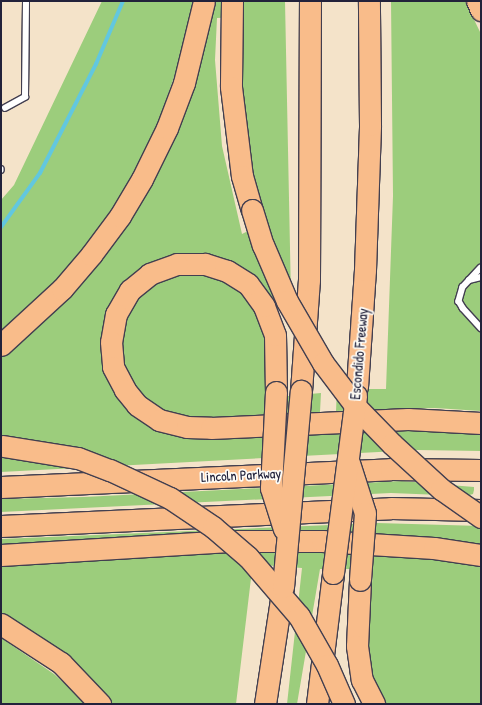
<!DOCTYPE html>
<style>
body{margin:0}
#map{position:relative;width:482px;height:705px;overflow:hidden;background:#f4e3c9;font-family:"Patrick Hand",sans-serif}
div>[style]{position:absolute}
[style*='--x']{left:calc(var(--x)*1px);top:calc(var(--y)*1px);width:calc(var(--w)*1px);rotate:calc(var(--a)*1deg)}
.green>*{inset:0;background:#9ccd7c}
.stream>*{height:4px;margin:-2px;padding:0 2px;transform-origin:2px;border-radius:2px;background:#62c7df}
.roads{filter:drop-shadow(1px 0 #423f50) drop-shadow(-1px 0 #423f50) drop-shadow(0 1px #423f50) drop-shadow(0 -1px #423f50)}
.service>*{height:5.5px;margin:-2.75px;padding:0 2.75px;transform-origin:2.75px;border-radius:2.75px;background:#fff}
.motorway>*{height:21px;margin:-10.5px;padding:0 10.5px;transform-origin:10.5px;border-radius:10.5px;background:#f9bc8a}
.bridges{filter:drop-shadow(1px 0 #423f50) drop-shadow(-1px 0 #423f50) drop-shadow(0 1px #423f50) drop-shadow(0 -1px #423f50)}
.motorway-bridge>*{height:21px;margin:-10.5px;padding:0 10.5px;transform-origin:10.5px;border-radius:10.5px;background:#f9bc8a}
span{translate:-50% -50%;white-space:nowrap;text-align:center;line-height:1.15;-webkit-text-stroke:3.5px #fdfcf7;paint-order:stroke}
.street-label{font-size:14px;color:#22223b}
.frame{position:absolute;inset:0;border:2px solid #22223b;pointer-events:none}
</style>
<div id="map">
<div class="green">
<div style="clip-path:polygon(evenodd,102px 1px,285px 1px,291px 297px,283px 306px,274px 307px,266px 296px,167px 261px,104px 332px,156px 428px,175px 435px,397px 426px,481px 430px,481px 451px,417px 450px,1px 472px,1px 355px,151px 174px,181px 57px,155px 132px,108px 219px,61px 277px,1px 333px,1px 200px,14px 185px,102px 1px,240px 17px,242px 117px,250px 168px,266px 222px,242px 234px,222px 146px,215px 60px,217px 18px,240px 17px)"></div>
<div style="clip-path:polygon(391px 1px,465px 1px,481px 34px,481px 411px,435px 408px,336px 411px,337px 389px,386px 389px,393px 196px)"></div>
<div style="clip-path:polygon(190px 273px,217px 277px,243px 292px,252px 303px,266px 336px,266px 398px,321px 393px,320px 412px,192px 418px,161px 410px,135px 389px,122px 361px,123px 323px,129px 310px,144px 291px,165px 278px)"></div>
<div style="clip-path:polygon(402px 481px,474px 487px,474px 490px,473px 494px,466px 496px,391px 493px,1px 512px,1px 499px,84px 497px)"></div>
<div style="clip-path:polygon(377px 523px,481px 526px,481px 549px,1px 548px,1px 539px)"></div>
<div style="clip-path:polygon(315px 549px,414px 555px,481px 565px,481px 704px,385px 704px,382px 701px,369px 669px,368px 642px,373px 569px,320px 569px,297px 704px,287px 704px,302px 568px,262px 565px,252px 570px,236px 704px,112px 704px,98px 686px,69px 658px,1px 616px,1px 566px,246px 550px)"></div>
<div style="clip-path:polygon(1px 638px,54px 674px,87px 704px,1px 704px)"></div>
</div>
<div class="stream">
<div style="--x:1;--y:227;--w:67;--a:-54.2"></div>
<div style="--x:40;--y:173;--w:123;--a:-62.8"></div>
<div style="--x:96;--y:64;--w:69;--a:-66.8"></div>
</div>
<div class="roads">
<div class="service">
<div style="--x:5;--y:108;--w:23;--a:-29"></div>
<div style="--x:25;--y:97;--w:96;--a:-89.4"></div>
<div style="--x:1;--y:169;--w:1;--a:90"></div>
<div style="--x:481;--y:268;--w:26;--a:133"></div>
<div style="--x:463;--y:287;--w:15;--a:106"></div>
<div style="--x:459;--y:301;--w:8;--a:60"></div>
<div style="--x:463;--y:308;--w:27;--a:48"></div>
<div style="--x:469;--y:280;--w:12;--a:-14"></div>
</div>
<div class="motorway">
<div style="--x:232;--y:1;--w:86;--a:90.7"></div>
<div style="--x:231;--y:87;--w:90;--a:83"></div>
<div style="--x:242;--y:176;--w:35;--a:74"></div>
<div style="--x:477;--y:1;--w:10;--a:66"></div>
<div style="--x:1;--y:345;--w:83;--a:-42.6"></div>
<div style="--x:62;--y:289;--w:45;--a:-49.5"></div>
<div style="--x:91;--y:255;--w:49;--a:-53.4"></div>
<div style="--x:120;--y:216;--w:43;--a:-59.3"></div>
<div style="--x:142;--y:179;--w:57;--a:-63.9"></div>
<div style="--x:167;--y:128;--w:48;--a:-69.3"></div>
<div style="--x:184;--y:83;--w:84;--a:-76.3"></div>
<div style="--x:357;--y:387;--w:117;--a:-86.1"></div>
<div style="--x:365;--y:270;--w:145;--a:-88"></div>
<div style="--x:370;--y:125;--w:124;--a:-90.5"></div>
<div style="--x:301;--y:391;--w:111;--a:-85.9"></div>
<div style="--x:309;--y:280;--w:279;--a:-89.8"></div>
<div style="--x:276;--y:392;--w:57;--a:-91"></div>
<div style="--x:275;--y:335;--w:31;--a:-111"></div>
<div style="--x:264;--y:306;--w:27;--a:-126"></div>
<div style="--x:248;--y:284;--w:25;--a:-148"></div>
<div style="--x:227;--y:271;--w:23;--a:-162"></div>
<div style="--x:205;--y:264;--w:28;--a:180"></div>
<div style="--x:177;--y:264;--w:29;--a:160"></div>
<div style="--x:150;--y:274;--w:26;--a:141"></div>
<div style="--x:130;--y:290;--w:28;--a:120"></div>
<div style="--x:116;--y:314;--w:28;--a:100"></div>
<div style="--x:111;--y:342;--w:25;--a:85"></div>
<div style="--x:113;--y:367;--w:26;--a:62"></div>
<div style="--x:125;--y:390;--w:19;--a:51"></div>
<div style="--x:137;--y:405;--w:27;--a:34"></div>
<div style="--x:159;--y:420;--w:29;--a:14"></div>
<div style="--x:187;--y:427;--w:24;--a:2"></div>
<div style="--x:211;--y:428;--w:197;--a:-2.6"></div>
<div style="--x:408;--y:419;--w:73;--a:3.1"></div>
<div style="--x:1;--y:487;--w:390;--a:-2.6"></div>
<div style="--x:391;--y:469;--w:90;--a:0.6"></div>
<div style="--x:1;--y:526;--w:390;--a:-2.6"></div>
<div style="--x:391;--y:508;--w:89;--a:1.3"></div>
<div style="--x:1;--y:555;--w:229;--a:-3.5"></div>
<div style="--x:230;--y:541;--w:92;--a:0"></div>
<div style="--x:322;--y:541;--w:112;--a:3.6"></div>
<div style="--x:434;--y:548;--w:48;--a:8.5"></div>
<div style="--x:360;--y:580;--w:66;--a:92.6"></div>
<div style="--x:357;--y:646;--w:34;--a:82"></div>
<div style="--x:362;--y:680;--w:27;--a:63"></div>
<div style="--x:1;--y:624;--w:72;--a:33"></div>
<div style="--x:61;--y:663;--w:57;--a:46.4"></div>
<div style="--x:265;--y:704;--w:118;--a:-81.3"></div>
<div style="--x:317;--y:704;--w:132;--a:-83"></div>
</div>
</div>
<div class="bridges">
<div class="motorway-bridge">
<div style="--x:252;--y:210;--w:37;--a:73"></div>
<div style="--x:263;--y:245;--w:61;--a:66.8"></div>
<div style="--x:287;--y:301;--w:72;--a:59.9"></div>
<div style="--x:323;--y:363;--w:56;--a:52.9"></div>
<div style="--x:357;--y:408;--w:50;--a:45.8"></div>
<div style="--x:392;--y:444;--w:67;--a:42.6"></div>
<div style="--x:441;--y:489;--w:49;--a:35"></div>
<div style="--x:276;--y:392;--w:96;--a:93"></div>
<div style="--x:271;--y:488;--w:43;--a:72.4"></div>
<div style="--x:3;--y:446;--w:76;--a:9.1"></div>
<div style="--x:78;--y:458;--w:34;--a:21"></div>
<div style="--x:110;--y:470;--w:66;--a:25"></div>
<div style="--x:170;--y:498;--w:52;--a:34"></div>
<div style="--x:213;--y:527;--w:46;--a:40.6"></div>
<div style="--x:248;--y:557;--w:78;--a:49.2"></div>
<div style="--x:299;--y:616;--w:56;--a:60.3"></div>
<div style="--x:327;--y:665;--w:43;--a:66.4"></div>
<div style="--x:349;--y:463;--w:52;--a:72.3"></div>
<div style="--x:365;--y:513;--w:67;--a:94.3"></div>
<div style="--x:333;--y:573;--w:179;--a:-82.6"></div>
<div style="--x:283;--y:587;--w:197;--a:-84.8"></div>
</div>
</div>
<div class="street-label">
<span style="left:359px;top:354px;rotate:-85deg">Escondido Freeway</span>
<span style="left:241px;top:475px;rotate:-3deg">Lincoln Parkway</span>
</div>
<div class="frame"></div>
</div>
